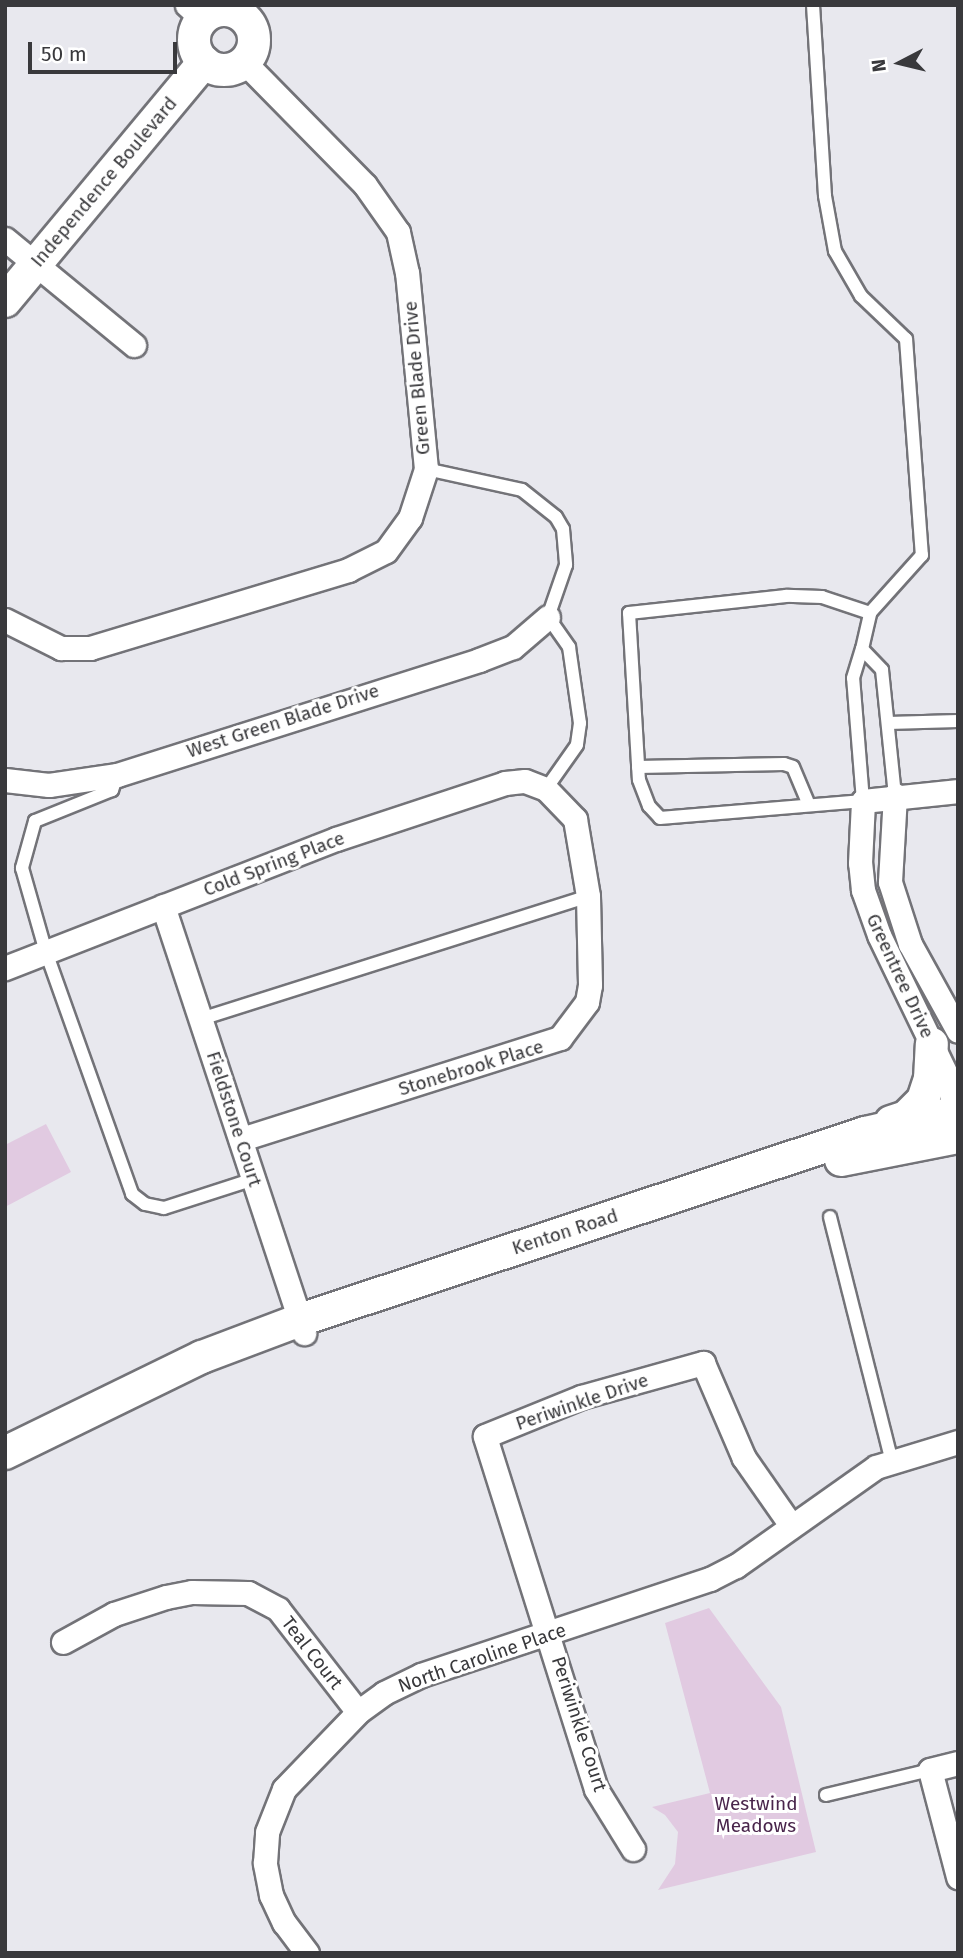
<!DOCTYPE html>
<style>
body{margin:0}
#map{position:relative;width:963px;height:1958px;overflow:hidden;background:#e8e8ee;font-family:"Fira Sans",sans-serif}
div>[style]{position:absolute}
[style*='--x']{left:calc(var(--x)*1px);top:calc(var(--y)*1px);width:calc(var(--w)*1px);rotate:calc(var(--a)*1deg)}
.green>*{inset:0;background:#e1cae1}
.roads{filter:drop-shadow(2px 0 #737378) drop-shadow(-2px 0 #737378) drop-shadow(0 2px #737378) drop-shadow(0 -2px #737378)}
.lane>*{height:12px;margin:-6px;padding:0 6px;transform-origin:6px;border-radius:6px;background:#fff}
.street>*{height:23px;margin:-11.5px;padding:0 11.5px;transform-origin:11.5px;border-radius:11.5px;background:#fff}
.secondary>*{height:32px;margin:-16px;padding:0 16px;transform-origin:16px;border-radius:16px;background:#fff}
.secondary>.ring{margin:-16px;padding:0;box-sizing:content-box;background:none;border:32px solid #fff;border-radius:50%}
span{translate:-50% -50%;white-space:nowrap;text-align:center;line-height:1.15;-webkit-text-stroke:6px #fff;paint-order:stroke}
.street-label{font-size:19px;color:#39393c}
.park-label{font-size:19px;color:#49254b}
.frame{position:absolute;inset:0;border:7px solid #39393c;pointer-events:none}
.north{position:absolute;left:865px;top:28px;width:70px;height:70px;-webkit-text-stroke:5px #fff;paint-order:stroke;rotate:263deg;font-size:19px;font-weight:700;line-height:28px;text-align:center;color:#39393c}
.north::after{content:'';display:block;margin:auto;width:24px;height:32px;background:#39393c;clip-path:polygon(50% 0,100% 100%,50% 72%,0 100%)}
.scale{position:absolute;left:28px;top:42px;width:149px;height:32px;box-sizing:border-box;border:4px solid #39393c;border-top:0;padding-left:9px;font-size:21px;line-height:24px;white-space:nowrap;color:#39393c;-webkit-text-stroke:5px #fff;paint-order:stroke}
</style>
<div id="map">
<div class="green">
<div style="clip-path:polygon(46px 1124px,71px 1172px,5px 1207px,5px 1145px)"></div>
<div style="clip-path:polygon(709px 1608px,781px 1707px,816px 1852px,658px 1890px,675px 1864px,678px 1832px,665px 1815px,652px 1807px,710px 1793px,665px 1623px)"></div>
</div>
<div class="roads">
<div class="lane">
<div style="--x:813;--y:5;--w:191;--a:86.4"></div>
<div style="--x:825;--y:196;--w:56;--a:79.7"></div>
<div style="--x:835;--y:251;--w:52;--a:60"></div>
<div style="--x:861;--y:296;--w:62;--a:43.7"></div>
<div style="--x:906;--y:339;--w:217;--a:85.8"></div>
<div style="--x:922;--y:555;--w:78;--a:131.9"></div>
<div style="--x:870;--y:613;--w:51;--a:-161.6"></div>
<div style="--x:822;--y:597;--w:36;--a:-178"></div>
<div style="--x:786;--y:596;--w:158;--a:173.8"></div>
<div style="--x:629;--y:613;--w:167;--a:86.6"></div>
<div style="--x:639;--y:780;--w:28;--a:69"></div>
<div style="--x:649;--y:806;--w:16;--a:47"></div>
<div style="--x:660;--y:818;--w:204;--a:-4.8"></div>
<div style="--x:863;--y:801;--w:123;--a:-94.6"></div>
<div style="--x:853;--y:678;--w:30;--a:-73"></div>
<div style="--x:862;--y:649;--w:29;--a:46"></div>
<div style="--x:882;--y:670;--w:126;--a:84.1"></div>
<div style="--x:426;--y:469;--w:98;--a:12.3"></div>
<div style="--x:522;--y:490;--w:43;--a:38.5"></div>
<div style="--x:556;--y:517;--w:14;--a:60"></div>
<div style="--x:563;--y:529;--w:36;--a:85"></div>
<div style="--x:566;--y:565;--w:55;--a:109.1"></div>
<div style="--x:548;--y:617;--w:37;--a:55"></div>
<div style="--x:569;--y:647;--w:77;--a:81.8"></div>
<div style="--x:580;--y:723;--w:22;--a:98"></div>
<div style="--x:577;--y:745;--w:54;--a:125.2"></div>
<div style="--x:862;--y:649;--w:37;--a:-77"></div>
<div style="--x:888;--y:723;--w:70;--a:-1.6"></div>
<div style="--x:638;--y:767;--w:146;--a:-1.2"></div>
<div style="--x:784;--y:764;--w:9;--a:18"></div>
<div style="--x:793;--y:767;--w:41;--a:67.2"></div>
<div style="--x:117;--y:775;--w:16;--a:108"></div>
<div style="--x:112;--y:790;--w:83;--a:158.1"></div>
<div style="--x:35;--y:821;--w:49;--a:105.5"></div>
<div style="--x:22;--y:868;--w:87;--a:74.1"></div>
<div style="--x:46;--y:952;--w:257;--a:70.4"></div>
<div style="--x:132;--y:1194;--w:16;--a:38"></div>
<div style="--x:145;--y:1204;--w:19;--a:12"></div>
<div style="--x:164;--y:1208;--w:95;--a:-17.9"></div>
<div style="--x:201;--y:1019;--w:406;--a:-17.6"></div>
<div style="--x:830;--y:1217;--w:253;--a:75.8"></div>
<div style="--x:826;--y:1795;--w:107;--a:-13.5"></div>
</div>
<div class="street">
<div style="--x:187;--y:5;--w:21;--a:43"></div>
<div style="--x:5;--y:239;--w:167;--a:39.4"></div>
<div style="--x:5;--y:620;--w:63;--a:26.6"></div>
<div style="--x:61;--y:648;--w:29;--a:0"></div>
<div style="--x:90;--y:648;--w:270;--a:-16.8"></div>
<div style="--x:348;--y:570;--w:42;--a:-26.6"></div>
<div style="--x:386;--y:551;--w:41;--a:-54"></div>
<div style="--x:410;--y:518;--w:52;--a:-71.9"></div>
<div style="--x:426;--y:469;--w:197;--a:-95.5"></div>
<div style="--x:407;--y:273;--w:42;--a:-102.4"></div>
<div style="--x:398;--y:232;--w:57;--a:-125.1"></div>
<div style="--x:365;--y:185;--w:173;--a:-134.5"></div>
<div style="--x:5;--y:780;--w:44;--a:6.5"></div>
<div style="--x:49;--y:785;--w:69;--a:-8.4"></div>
<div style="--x:117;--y:775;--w:380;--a:-17.6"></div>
<div style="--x:479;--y:660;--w:36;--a:-21"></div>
<div style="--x:513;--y:647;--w:46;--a:-40.6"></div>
<div style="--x:895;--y:795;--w:87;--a:93.3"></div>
<div style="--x:890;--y:882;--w:65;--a:72.1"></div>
<div style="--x:910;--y:944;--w:99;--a:61.1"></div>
<div style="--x:163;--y:906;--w:450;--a:71.7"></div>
<div style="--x:5;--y:968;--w:355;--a:-21.3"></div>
<div style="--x:336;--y:839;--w:178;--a:-18.3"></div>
<div style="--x:505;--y:783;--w:20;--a:-6"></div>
<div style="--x:525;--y:781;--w:22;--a:21"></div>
<div style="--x:546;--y:789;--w:42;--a:46"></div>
<div style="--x:575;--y:819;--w:78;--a:80.4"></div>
<div style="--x:588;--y:896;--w:89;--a:88.7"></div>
<div style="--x:590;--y:985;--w:17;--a:100"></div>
<div style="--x:587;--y:1002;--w:45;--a:126.9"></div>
<div style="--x:560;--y:1038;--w:335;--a:162.4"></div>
<div style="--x:955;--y:1127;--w:45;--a:-96.3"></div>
<div style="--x:950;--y:1082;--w:163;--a:-115.8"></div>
<div style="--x:879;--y:935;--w:48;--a:-109.6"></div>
<div style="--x:863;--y:890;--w:27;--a:-96"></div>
<div style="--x:860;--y:863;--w:62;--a:-87.2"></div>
<div style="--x:863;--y:801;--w:96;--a:-6"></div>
<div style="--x:63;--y:1642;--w:58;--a:-28.8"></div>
<div style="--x:114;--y:1614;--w:55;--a:-18.1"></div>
<div style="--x:166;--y:1597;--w:26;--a:-11"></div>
<div style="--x:192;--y:1592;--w:56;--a:1"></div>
<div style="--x:248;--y:1593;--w:34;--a:28"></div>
<div style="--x:278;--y:1609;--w:130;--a:52.2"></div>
<div style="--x:958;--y:1763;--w:29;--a:166"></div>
<div style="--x:930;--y:1770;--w:111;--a:75.3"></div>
<div style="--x:633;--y:1849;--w:70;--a:-121.7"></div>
<div style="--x:596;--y:1789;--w:370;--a:-107.5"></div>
<div style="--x:485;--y:1436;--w:104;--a:-22.1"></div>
<div style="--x:581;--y:1397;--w:127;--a:-15.6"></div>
<div style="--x:703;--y:1363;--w:103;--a:66.7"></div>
<div style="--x:744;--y:1458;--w:80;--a:55.1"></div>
<div style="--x:307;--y:1953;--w:38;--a:-127"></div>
<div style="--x:284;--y:1923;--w:31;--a:-115"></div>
<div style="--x:271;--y:1895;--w:33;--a:-101"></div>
<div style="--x:265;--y:1863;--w:31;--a:-86"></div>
<div style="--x:267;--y:1832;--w:46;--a:-68.4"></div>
<div style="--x:284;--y:1789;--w:107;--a:-46.1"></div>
<div style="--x:358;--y:1712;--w:32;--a:-36"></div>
<div style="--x:384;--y:1693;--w:41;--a:-25.9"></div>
<div style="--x:421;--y:1675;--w:305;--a:-18.4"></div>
<div style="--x:710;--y:1579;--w:29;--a:-27"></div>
<div style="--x:736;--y:1566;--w:171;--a:-35.3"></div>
<div style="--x:876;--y:1467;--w:86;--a:-17"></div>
</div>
<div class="secondary">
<div class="ring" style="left:194px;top:10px;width:28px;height:28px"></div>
<div style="--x:5;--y:301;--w:311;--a:-50.2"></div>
<div style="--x:891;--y:1122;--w:16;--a:-18"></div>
<div style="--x:906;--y:1117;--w:24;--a:-45"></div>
<div style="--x:923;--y:1100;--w:22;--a:-72"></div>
<div style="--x:930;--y:1079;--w:35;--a:-87"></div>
<div style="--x:841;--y:1160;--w:119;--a:-11.1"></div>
<div style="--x:5;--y:1453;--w:219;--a:-26"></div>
<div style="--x:202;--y:1357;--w:105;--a:-20.7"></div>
<div style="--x:300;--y:1320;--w:595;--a:-18.31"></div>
<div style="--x:865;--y:1133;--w:95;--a:-12.7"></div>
</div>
</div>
<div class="street-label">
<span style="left:104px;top:182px;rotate:-50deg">Independence Boulevard</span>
<span style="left:417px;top:378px;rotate:-95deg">Green Blade Drive</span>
<span style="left:283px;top:721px;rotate:-18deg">West Green Blade Drive</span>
<span style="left:274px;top:864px;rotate:-21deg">Cold Spring Place</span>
<span style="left:900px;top:976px;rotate:65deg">Greentree Drive</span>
<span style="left:471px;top:1068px;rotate:-17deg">Stonebrook Place</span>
<span style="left:234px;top:1119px;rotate:72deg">Fieldstone Court</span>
<span style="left:565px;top:1232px;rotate:-18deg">Kenton Road</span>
<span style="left:582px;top:1402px;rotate:-19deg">Periwinkle Drive</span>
<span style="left:312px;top:1653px;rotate:52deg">Teal Court</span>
<span style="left:482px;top:1658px;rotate:-19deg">North Caroline Place</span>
<span style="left:579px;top:1724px;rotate:72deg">Periwinkle Court</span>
</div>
<div class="park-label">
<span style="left:756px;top:1815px">Westwind<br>Meadows</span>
</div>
<div class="frame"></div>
<div class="north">N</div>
<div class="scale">50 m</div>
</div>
